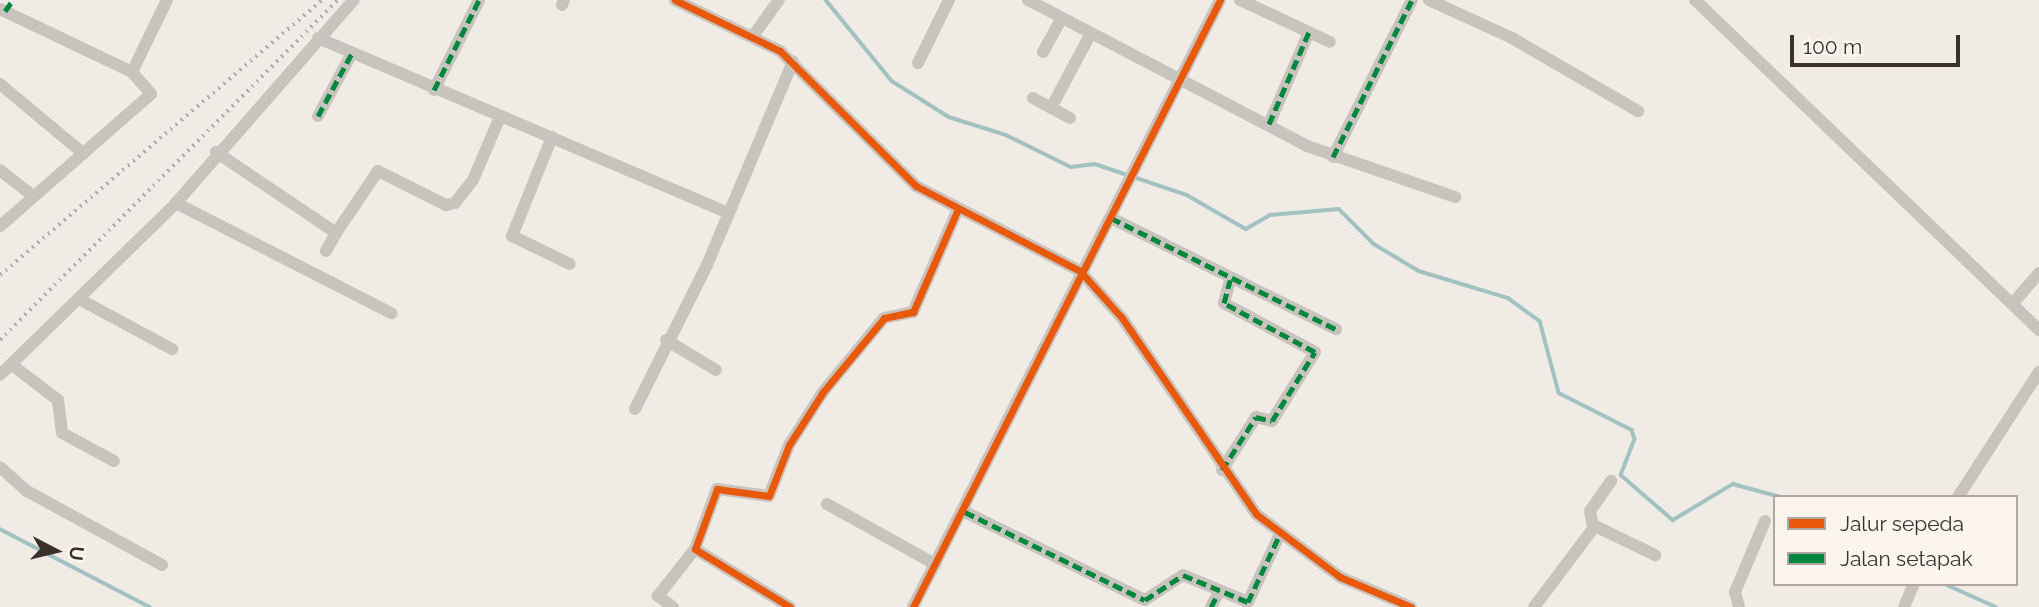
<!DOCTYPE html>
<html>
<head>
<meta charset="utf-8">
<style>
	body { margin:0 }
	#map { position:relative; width:2039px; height:607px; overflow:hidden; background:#f0ebe5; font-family:Raleway,sans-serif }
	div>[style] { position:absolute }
	.stream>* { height:3.5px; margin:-1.75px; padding:0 1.75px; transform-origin:1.75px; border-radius:1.75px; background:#a1c2c1 }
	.minor>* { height:12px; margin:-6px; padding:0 6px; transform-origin:6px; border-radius:6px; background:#c9c3be }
	.rail>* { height:3.5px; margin-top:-1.75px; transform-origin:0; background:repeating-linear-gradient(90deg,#b1aca8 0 2px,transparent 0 7px) }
	.quiet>* { height:5px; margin-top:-2.5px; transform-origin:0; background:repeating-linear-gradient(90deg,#00873e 0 10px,transparent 0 15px) }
	.cycleway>* { height:7px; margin:-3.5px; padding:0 3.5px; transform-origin:3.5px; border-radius:3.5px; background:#e8590c }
	span { translate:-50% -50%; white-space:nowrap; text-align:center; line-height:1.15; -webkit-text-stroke:7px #fbf5ee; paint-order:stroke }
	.legend { position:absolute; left:1773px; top:495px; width:245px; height:91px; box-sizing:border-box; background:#fbf5ee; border:2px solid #aea6a0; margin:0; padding:9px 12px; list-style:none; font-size:21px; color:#3b302b }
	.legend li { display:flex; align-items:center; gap:14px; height:35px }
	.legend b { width:35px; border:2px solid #aea6a0 }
	.north { position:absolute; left:21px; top:516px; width:70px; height:70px; -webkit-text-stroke:5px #fbf5ee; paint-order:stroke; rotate:97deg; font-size:19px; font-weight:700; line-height:28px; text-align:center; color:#3b302b }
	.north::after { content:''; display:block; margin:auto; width:24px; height:32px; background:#3b302b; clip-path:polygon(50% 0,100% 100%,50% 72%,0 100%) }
	.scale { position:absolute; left:1790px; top:35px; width:170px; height:32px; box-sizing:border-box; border:4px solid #3b302b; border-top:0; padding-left:9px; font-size:21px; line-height:24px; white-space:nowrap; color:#3b302b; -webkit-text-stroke:5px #fbf5ee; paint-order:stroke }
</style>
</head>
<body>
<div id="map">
	<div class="stream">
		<i style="left:826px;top:0;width:104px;rotate:50.8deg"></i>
		<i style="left:892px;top:81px;width:67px;rotate:32.3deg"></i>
		<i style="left:949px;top:117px;width:60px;rotate:17.5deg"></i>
		<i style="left:1006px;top:135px;width:72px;rotate:26.2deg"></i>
		<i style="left:1071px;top:167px;width:24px;rotate:-7deg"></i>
		<i style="left:1095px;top:164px;width:97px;rotate:18.6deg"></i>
		<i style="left:1187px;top:195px;width:68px;rotate:30deg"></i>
		<i style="left:1246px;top:229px;width:28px;rotate:-30deg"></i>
		<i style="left:1270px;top:215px;width:69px;rotate:-5deg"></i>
		<i style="left:1339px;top:209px;width:49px;rotate:45deg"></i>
		<i style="left:1374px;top:244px;width:52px;rotate:31deg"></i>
		<i style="left:1419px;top:271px;width:93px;rotate:16.9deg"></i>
		<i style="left:1508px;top:298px;width:39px;rotate:36deg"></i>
		<i style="left:1540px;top:321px;width:74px;rotate:75.2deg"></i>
		<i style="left:1559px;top:393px;width:82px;rotate:26.9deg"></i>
		<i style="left:1632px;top:430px;width:9px;rotate:72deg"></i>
		<i style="left:1635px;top:439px;width:39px;rotate:111deg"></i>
		<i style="left:1621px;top:475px;width:69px;rotate:40.9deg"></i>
		<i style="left:1673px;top:520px;width:70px;rotate:-31deg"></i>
		<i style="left:1733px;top:484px;width:50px;rotate:15.2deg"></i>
		<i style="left:0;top:529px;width:169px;rotate:27.5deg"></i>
		<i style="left:1945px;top:584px;width:56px;rotate:24.3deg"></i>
	</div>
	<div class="minor">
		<i style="left:675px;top:0;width:117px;rotate:25.9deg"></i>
		<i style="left:780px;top:51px;width:192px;rotate:44.8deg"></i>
		<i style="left:916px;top:186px;width:185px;rotate:27.4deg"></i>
		<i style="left:1080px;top:271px;width:63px;rotate:48.2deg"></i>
		<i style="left:1122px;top:318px;width:237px;rotate:55.6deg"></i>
		<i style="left:1256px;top:514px;width:105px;rotate:36.9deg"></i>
		<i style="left:1340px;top:577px;width:77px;rotate:22.9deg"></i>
		<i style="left:1028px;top:0;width:315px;rotate:27.6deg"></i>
		<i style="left:1307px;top:146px;width:157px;rotate:19deg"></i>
		<i style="left:1240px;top:0;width:99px;rotate:25deg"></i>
		<i style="left:1429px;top:0;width:91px;rotate:24.6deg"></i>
		<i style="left:1512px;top:38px;width:146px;rotate:30.1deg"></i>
		<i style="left:1695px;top:0;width:477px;rotate:43.8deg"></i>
		<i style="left:562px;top:5px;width:5px;rotate:-68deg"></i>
		<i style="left:0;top:9px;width:146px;rotate:25.5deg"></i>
		<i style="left:132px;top:72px;width:29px;rotate:49deg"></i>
		<i style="left:151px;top:94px;width:201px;rotate:138.8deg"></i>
		<i style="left:753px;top:36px;width:44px;rotate:-54.2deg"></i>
		<i style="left:318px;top:38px;width:446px;rotate:23.1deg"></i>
		<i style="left:1043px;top:52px;width:38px;rotate:-61deg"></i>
		<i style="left:918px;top:63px;width:70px;rotate:-63.8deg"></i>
		<i style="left:132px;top:72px;width:80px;rotate:-64.1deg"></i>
		<i style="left:0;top:84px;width:109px;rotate:39.8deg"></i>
		<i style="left:434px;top:90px;width:101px;rotate:-63.4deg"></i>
		<i style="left:1033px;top:98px;width:42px;rotate:28.4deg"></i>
		<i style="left:1051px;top:108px;width:83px;rotate:-61.9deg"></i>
		<i style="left:318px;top:116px;width:72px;rotate:-61.6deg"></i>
		<i style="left:1269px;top:124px;width:100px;rotate:-66.5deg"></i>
		<i style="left:552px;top:137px;width:107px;rotate:112deg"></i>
		<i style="left:512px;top:236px;width:64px;rotate:25.8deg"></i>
		<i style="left:216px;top:152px;width:145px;rotate:34deg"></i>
		<i style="left:336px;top:233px;width:75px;rotate:-55.9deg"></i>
		<i style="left:378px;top:171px;width:76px;rotate:26.6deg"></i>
		<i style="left:446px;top:205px;width:9px;rotate:-13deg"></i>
		<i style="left:455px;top:203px;width:29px;rotate:-52deg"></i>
		<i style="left:473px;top:180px;width:69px;rotate:-66.8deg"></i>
		<i style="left:1333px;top:157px;width:176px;rotate:-63.3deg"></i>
		<i style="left:0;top:170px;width:42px;rotate:38.2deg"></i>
		<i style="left:176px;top:203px;width:242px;rotate:27.1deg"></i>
		<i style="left:1111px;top:218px;width:251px;rotate:26.3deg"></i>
		<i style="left:326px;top:251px;width:21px;rotate:-61deg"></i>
		<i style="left:79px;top:299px;width:106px;rotate:28.3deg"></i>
		<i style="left:2013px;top:303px;width:40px;rotate:-49deg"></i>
		<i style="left:666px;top:340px;width:58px;rotate:31deg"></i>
		<i style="left:12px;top:365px;width:58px;rotate:37.3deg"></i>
		<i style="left:58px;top:400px;width:33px;rotate:83deg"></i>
		<i style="left:62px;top:433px;width:59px;rotate:28.3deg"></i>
		<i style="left:0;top:375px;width:246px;rotate:-44.3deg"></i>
		<i style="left:176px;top:203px;width:270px;rotate:-48.8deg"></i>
		<i style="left:635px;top:409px;width:161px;rotate:-63.4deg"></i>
		<i style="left:707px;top:265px;width:221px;rotate:-67.1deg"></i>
		<i style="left:0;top:467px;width:36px;rotate:42deg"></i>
		<i style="left:27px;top:491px;width:154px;rotate:28.7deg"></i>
		<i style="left:1222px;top:470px;width:63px;rotate:-57.3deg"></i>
		<i style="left:1256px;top:417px;width:16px;rotate:14deg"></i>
		<i style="left:1272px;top:421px;width:81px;rotate:-58.1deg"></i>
		<i style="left:1315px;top:352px;width:103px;rotate:-151.7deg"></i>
		<i style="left:1224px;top:303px;width:24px;rotate:-75deg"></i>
		<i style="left:1958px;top:497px;width:149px;rotate:-57.1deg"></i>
		<i style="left:827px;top:504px;width:124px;rotate:29.1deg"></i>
		<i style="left:965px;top:512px;width:200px;rotate:26.1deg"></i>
		<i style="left:1145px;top:600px;width:45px;rotate:-33.3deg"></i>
		<i style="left:1183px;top:575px;width:70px;rotate:22.6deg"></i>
		<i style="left:1248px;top:602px;width:75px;rotate:-64.8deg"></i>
		<i style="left:1593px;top:527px;width:16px;rotate:-101deg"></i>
		<i style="left:1590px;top:511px;width:37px;rotate:-55deg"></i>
		<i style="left:673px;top:607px;width:19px;rotate:-144deg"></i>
		<i style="left:658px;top:596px;width:60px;rotate:-51.8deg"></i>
		<i style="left:790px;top:607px;width:111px;rotate:-148.6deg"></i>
		<i style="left:695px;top:549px;width:64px;rotate:-69.9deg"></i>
		<i style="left:717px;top:489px;width:52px;rotate:7.7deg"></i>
		<i style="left:769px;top:496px;width:55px;rotate:-68.6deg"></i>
		<i style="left:789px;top:445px;width:63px;rotate:-57.3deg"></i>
		<i style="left:823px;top:392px;width:96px;rotate:-50.5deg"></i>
		<i style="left:884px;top:318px;width:30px;rotate:-12deg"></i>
		<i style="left:913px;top:312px;width:112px;rotate:-66.4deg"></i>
		<i style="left:913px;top:607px;width:680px;rotate:-63.17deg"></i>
		<i style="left:1211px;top:607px;width:15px;rotate:-62deg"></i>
		<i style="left:1534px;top:607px;width:101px;rotate:-53deg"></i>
		<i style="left:1595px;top:526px;width:67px;rotate:25.8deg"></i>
		<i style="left:1739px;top:607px;width:16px;rotate:-105deg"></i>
		<i style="left:1735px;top:592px;width:77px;rotate:-67.1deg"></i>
		<i style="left:1904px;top:607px;width:25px;rotate:-67deg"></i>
	</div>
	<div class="rail">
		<i style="left:0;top:275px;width:423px;rotate:-40.5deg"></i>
		<i style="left:0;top:340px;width:479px;rotate:-45.2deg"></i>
	</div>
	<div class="quiet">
		<i style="left:5px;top:11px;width:14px;rotate:-54deg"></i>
		<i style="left:434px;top:90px;width:101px;rotate:-63.4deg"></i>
		<i style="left:318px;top:116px;width:72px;rotate:-61.6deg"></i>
		<i style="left:1269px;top:124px;width:100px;rotate:-66.5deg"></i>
		<i style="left:1333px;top:157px;width:176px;rotate:-63.3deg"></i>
		<i style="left:1111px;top:218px;width:251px;rotate:26.3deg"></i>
		<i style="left:1222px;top:470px;width:63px;rotate:-57.3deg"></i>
		<i style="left:1256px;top:417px;width:16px;rotate:14deg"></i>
		<i style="left:1272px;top:421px;width:81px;rotate:-58.1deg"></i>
		<i style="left:1315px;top:352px;width:103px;rotate:-151.7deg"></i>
		<i style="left:1224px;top:303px;width:24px;rotate:-75deg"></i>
		<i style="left:965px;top:512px;width:200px;rotate:26.1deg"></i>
		<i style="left:1145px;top:600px;width:45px;rotate:-33.3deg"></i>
		<i style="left:1183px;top:575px;width:70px;rotate:22.6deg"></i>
		<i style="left:1248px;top:602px;width:75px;rotate:-64.8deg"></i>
		<i style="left:1211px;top:607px;width:15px;rotate:-62deg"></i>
	</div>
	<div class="cycleway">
		<i style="left:675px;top:0;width:117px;rotate:25.9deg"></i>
		<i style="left:780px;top:51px;width:192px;rotate:44.8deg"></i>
		<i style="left:916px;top:186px;width:185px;rotate:27.4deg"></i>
		<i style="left:1080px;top:271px;width:63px;rotate:48.2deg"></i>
		<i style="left:1122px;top:318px;width:237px;rotate:55.6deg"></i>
		<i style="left:1256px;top:514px;width:105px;rotate:36.9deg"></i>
		<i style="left:1340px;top:577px;width:77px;rotate:22.9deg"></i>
		<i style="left:790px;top:607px;width:111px;rotate:-148.6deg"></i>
		<i style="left:695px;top:549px;width:64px;rotate:-69.9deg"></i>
		<i style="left:717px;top:489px;width:52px;rotate:7.7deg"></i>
		<i style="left:769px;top:496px;width:55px;rotate:-68.6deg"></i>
		<i style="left:789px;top:445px;width:63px;rotate:-57.3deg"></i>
		<i style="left:823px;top:392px;width:96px;rotate:-50.5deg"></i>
		<i style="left:884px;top:318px;width:30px;rotate:-12deg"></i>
		<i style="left:913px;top:312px;width:112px;rotate:-66.4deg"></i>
		<i style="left:913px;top:607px;width:680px;rotate:-63.17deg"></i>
	</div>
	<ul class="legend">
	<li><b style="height:9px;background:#e8590c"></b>Jalur sepeda</li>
	<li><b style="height:9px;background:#00873e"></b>Jalan setapak</li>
	</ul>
	<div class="north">U</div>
	<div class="scale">100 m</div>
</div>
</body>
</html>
